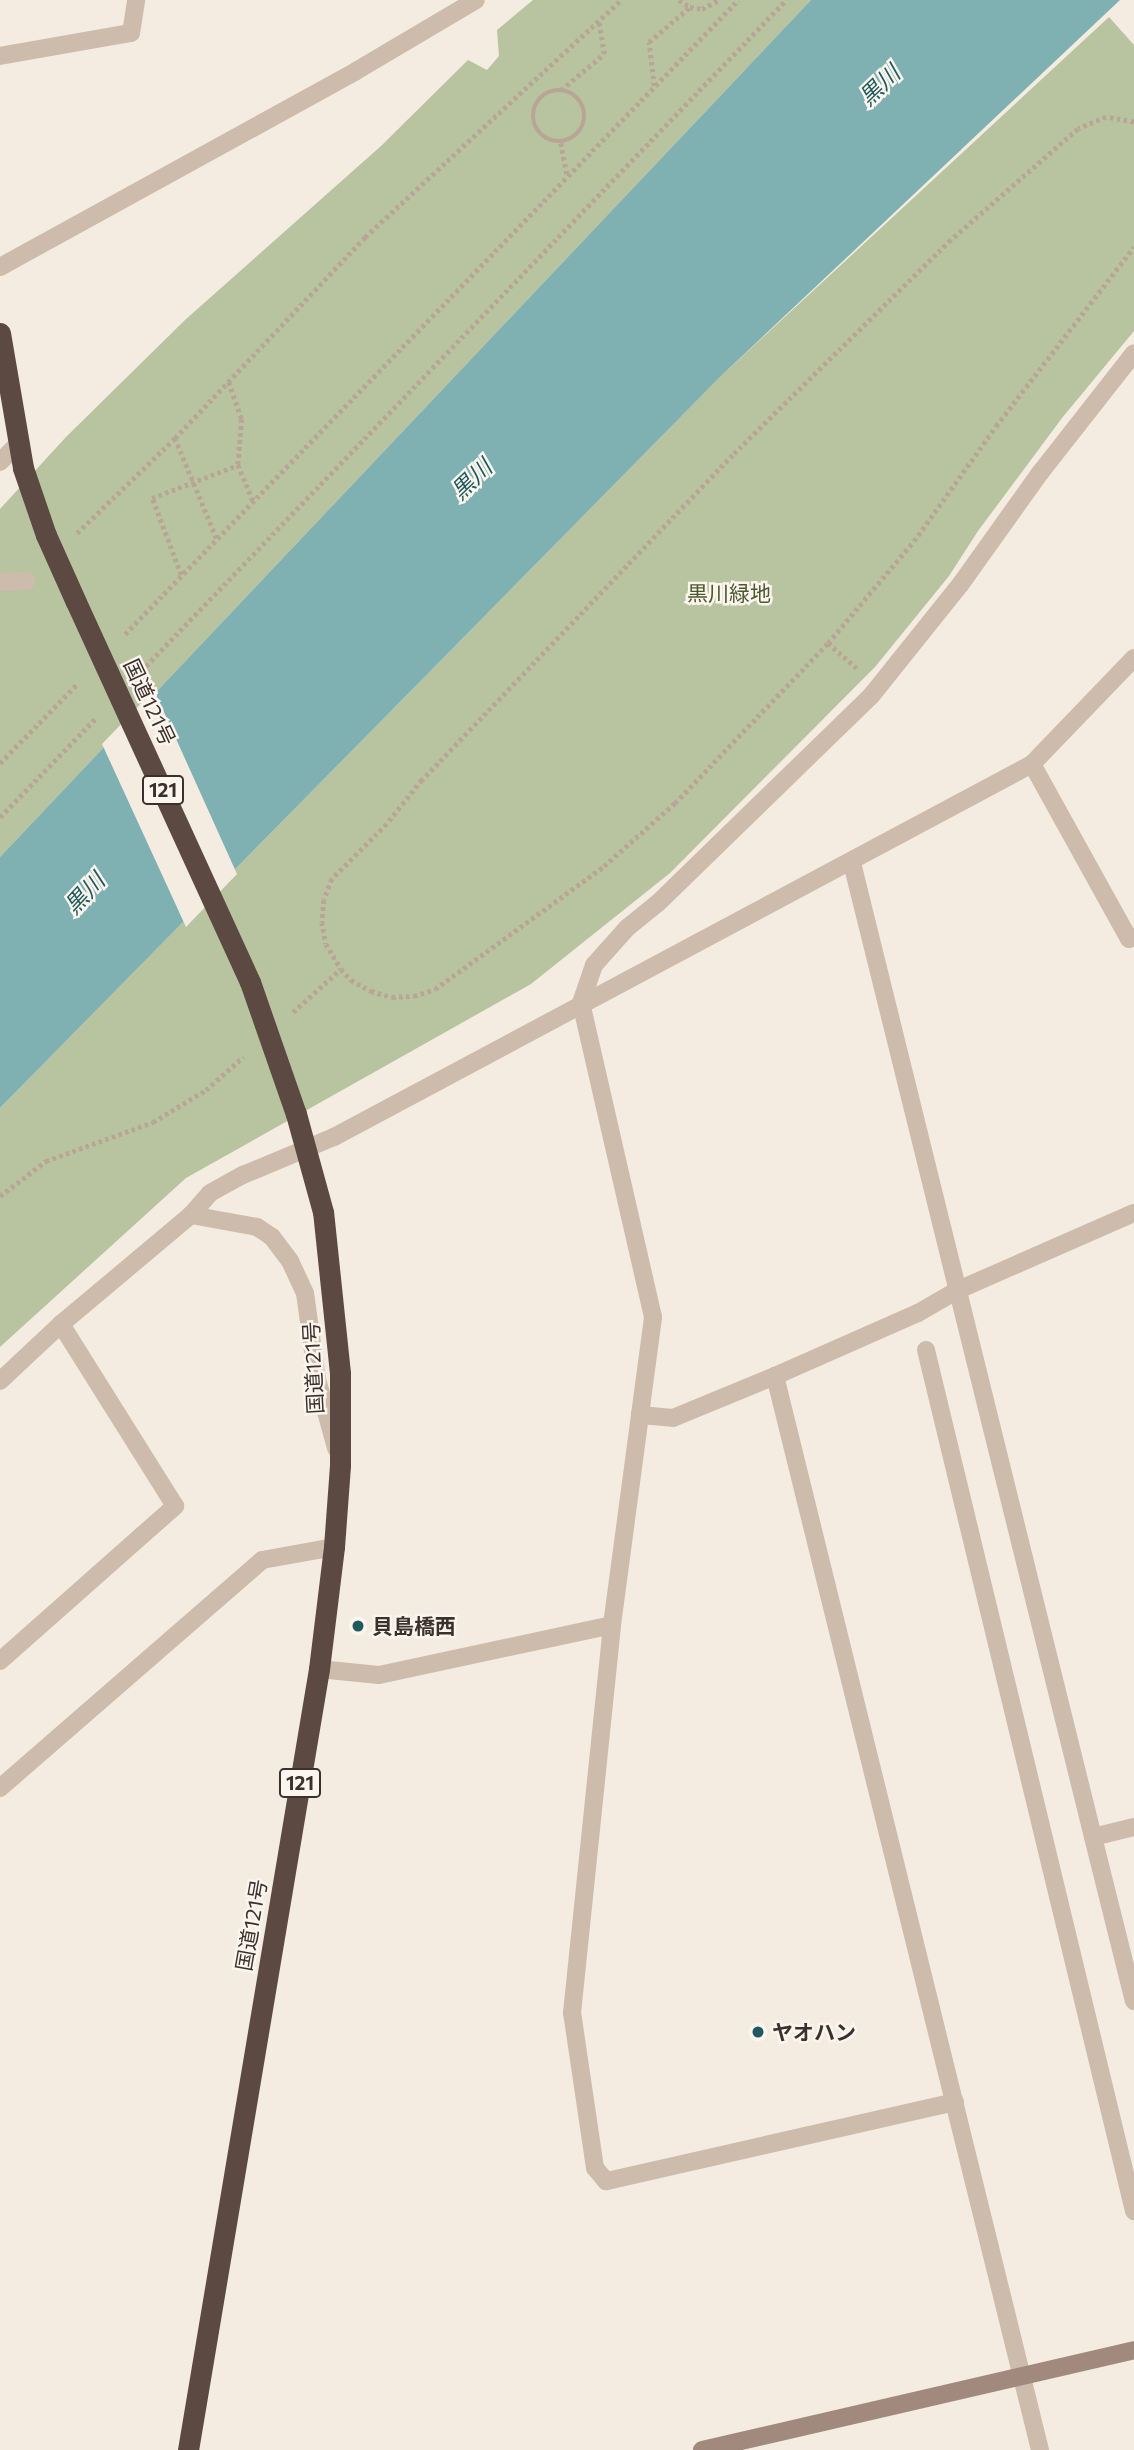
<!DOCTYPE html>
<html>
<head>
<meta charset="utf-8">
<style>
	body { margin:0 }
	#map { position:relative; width:1134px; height:2450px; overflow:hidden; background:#f4ebe1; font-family:Commissioner,"Noto Sans JP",sans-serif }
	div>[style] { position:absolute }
	.green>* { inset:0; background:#b8c4a0 }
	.water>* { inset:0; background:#7fb0b2 }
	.pier>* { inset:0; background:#f4ebe1 }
	.path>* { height:4.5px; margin-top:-2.25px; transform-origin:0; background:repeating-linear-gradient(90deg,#b9a596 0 3.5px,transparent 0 7px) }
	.path>.ring { margin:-2.25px; padding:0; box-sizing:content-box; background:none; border:4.5px solid #b9a596; border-radius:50% }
	.street>* { height:18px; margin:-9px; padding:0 9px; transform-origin:9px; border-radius:9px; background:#cdbbac }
	.secondary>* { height:18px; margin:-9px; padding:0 9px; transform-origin:9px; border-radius:9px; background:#a18a7d }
	.highway>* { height:21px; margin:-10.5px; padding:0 10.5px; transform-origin:10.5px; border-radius:10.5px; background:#5c4a42 }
	.highway-bridge>* { height:21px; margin:-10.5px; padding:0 10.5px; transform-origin:10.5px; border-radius:10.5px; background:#5c4a42 }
	.dots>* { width:19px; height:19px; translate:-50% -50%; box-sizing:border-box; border:4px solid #fbf5ee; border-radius:50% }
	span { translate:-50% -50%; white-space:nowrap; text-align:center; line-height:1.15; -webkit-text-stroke:5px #fbf5ee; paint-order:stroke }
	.shield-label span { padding:2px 5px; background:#fbf5ee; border:2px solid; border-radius:5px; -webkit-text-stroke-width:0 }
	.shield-label { font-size:19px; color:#3b302b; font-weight:700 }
	.park-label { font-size:21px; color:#4a5a2e }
	.street-label { font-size:21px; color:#3b302b }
	.poi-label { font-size:21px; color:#3b302b; font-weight:700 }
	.left { translate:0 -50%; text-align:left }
	.water-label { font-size:23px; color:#1f5a5e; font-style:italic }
</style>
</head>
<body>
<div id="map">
	<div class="green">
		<i style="clip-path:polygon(533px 0,811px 0,0 857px,0 509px,66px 437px,185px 320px,381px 146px,468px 60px,487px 70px,499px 56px,497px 30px)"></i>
		<i style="clip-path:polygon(1109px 17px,1134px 45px,1134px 331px,1062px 418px,978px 531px,949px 576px,875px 667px,670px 873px,531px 984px,186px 1178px,0 1347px,0 1108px,721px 376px)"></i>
	</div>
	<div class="water">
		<i style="clip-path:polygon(811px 0,1120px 0,721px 376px,0 1108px,0 857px)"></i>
	</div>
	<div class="pier">
		<i style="clip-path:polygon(154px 690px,237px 874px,186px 927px,102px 744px)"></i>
	</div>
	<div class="path">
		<i style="left:679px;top:0;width:13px;rotate:32deg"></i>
		<i style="left:690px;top:7px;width:12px;rotate:9deg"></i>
		<i style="left:702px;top:9px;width:18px;rotate:-29deg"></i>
		<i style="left:654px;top:86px;width:44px;rotate:-96.5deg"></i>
		<i style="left:649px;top:42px;width:54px;rotate:-40.5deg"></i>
		<i style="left:561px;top:90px;width:56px;rotate:-39.9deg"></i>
		<i style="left:604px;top:54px;width:33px;rotate:-99deg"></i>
		<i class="ring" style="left:533px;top:90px;width:47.5px;height:47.5px"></i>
		<i style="left:1134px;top:122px;width:28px;rotate:-170deg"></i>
		<i style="left:1106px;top:117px;width:30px;rotate:157deg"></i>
		<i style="left:1078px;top:129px;width:169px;rotate:138.8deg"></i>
		<i style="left:951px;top:240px;width:306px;rotate:135.4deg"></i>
		<i style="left:733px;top:455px;width:450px;rotate:133.7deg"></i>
		<i style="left:422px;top:780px;width:56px;rotate:128.5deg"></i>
		<i style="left:387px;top:824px;width:78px;rotate:135deg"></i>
		<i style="left:332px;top:879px;width:22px;rotate:111deg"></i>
		<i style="left:324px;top:900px;width:22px;rotate:95deg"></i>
		<i style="left:322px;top:922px;width:22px;rotate:80deg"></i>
		<i style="left:326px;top:944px;width:29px;rotate:59deg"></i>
		<i style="left:341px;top:969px;width:15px;rotate:48deg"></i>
		<i style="left:351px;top:980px;width:23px;rotate:29deg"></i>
		<i style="left:371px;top:991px;width:22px;rotate:16deg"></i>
		<i style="left:392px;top:997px;width:22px;rotate:-3deg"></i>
		<i style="left:414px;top:996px;width:22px;rotate:-18deg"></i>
		<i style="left:435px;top:989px;width:209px;rotate:-36deg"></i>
		<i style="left:604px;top:866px;width:95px;rotate:-41.6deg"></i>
		<i style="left:675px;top:803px;width:221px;rotate:-46.3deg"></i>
		<i style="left:828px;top:643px;width:133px;rotate:-49.9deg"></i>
		<i style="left:914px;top:541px;width:141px;rotate:-54.5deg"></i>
		<i style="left:996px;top:426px;width:226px;rotate:-52.4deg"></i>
		<i style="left:561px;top:143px;width:33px;rotate:79deg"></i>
		<i style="left:229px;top:382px;width:39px;rotate:71deg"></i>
		<i style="left:242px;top:419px;width:46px;rotate:95deg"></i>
		<i style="left:238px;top:465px;width:39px;rotate:67deg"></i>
		<i style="left:175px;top:438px;width:109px;rotate:67.4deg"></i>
		<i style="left:77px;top:533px;width:136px;rotate:-44.1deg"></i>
		<i style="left:175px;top:438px;width:277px;rotate:-46.6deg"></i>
		<i style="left:365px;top:237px;width:349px;rotate:-42.8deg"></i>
		<i style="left:181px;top:575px;width:82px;rotate:-110.6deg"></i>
		<i style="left:152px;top:498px;width:92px;rotate:-21deg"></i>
		<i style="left:125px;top:634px;width:882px;rotate:-45.96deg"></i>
		<i style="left:828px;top:643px;width:38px;rotate:41deg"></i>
		<i style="left:141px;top:671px;width:931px;rotate:-46.13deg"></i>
		<i style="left:0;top:763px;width:112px;rotate:-45.7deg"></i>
		<i style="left:0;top:817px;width:139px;rotate:-45.9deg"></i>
		<i style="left:293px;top:1012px;width:64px;rotate:-41.9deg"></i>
		<i style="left:0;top:1196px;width:58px;rotate:-37.3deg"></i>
		<i style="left:46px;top:1161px;width:114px;rotate:-20deg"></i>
		<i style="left:153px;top:1122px;width:62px;rotate:-31.1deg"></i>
		<i style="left:206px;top:1090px;width:50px;rotate:-41.7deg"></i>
	</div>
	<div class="street">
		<i style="left:0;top:56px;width:133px;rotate:-10deg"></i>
		<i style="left:131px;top:33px;width:33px;rotate:-81deg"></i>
		<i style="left:0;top:267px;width:406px;rotate:-28.8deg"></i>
		<i style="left:356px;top:71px;width:139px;rotate:-30.6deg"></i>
		<i style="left:0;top:462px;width:25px;rotate:-45deg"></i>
		<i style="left:0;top:582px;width:26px;rotate:-2deg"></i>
		<i style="left:1032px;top:764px;width:200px;rotate:61deg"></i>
		<i style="left:1129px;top:939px;width:5px;rotate:-22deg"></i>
		<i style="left:852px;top:863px;width:1003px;rotate:76.1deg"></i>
		<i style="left:1093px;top:1837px;width:42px;rotate:-13.7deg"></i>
		<i style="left:191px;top:1215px;width:67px;rotate:10.3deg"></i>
		<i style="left:257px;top:1227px;width:18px;rotate:34deg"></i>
		<i style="left:272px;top:1237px;width:30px;rotate:53deg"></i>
		<i style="left:290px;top:1261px;width:35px;rotate:65deg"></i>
		<i style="left:305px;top:1293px;width:87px;rotate:82.1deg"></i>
		<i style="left:317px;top:1379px;width:72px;rotate:74.6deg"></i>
		<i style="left:926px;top:1350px;width:886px;rotate:76.42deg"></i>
		<i style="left:775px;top:1376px;width:1106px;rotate:76.14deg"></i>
		<i style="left:0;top:1381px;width:83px;rotate:-43.1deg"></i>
		<i style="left:61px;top:1324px;width:170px;rotate:-40deg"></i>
		<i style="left:191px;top:1215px;width:29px;rotate:-49deg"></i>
		<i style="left:210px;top:1193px;width:38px;rotate:-29deg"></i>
		<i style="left:243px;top:1175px;width:99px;rotate:-22.7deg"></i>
		<i style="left:334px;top:1137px;width:791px;rotate:-28.12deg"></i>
		<i style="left:1032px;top:764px;width:147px;rotate:-46.1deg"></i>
		<i style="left:640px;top:1415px;width:99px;rotate:-82.4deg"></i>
		<i style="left:653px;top:1317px;width:322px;rotate:-102.9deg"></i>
		<i style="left:581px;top:1003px;width:40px;rotate:-71.1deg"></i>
		<i style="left:594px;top:965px;width:50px;rotate:-48.3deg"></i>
		<i style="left:627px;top:928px;width:40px;rotate:-39deg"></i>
		<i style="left:658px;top:903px;width:297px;rotate:-44.2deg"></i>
		<i style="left:871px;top:696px;width:142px;rotate:-51.3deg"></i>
		<i style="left:960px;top:585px;width:138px;rotate:-54.5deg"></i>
		<i style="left:1040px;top:473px;width:152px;rotate:-51.9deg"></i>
		<i style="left:0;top:1661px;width:234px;rotate:-41.5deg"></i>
		<i style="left:175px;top:1506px;width:215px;rotate:-122.1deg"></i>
		<i style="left:319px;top:1669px;width:60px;rotate:5.7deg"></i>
		<i style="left:379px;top:1675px;width:238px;rotate:-12.1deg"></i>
		<i style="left:0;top:1788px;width:347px;rotate:-41deg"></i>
		<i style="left:262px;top:1560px;width:73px;rotate:-10.2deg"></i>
		<i style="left:1093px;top:1837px;width:169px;rotate:76deg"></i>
		<i style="left:955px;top:2102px;width:358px;rotate:167.2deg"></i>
		<i style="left:606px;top:2181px;width:17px;rotate:-130deg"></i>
		<i style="left:595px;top:2168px;width:157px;rotate:-98.4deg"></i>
		<i style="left:572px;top:2013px;width:390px;rotate:-84.1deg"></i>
		<i style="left:612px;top:1625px;width:212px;rotate:-82.4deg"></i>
		<i style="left:640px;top:1415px;width:33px;rotate:5deg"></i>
		<i style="left:673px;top:1418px;width:110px;rotate:-22.4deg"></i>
		<i style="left:775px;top:1376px;width:156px;rotate:-23.8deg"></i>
		<i style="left:918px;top:1313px;width:44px;rotate:-30.1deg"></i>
		<i style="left:956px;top:1291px;width:194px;rotate:-23.7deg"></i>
	</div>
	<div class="secondary">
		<i style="left:702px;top:2450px;width:443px;rotate:-13deg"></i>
	</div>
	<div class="highway">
		<i style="left:0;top:333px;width:137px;rotate:80.3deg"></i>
		<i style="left:188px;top:2450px;width:792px;rotate:-80.48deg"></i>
		<i style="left:319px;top:1669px;width:123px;rotate:-83deg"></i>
		<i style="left:334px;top:1547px;width:82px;rotate:-85.8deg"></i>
		<i style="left:340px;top:1465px;width:92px;rotate:-90deg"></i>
		<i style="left:340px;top:1373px;width:162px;rotate:-96deg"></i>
		<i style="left:323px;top:1212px;width:102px;rotate:-105.4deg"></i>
	</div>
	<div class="highway-bridge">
		<i style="left:23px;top:468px;width:71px;rotate:71.1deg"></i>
		<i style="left:46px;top:535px;width:73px;rotate:65.9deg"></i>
		<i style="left:76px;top:602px;width:418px;rotate:65.4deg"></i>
		<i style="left:250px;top:982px;width:140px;rotate:70.8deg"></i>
	</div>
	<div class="dots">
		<i style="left:358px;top:1626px;background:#1f5a5e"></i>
		<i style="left:758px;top:2032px;background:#1f5a5e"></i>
	</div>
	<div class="shield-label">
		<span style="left:163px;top:790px">121</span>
		<span style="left:300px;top:1783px">121</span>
	</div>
	<div class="park-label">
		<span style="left:729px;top:593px">黒川緑地</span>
	</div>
	<div class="street-label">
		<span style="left:150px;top:702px;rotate:65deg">国道121号</span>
		<span style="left:313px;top:1368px;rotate:-93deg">国道121号</span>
		<span style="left:251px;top:1925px;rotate:-80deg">国道121号</span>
	</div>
	<div class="poi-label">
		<span class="left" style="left:372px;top:1626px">貝島橋西</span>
		<span class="left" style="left:772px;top:2032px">ヤオハン</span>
	</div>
	<div class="water-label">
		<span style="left:879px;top:85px;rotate:-44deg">黒川</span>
		<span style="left:471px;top:479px;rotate:-44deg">黒川</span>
		<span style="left:84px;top:893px;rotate:-47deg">黒川</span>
	</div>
</div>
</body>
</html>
